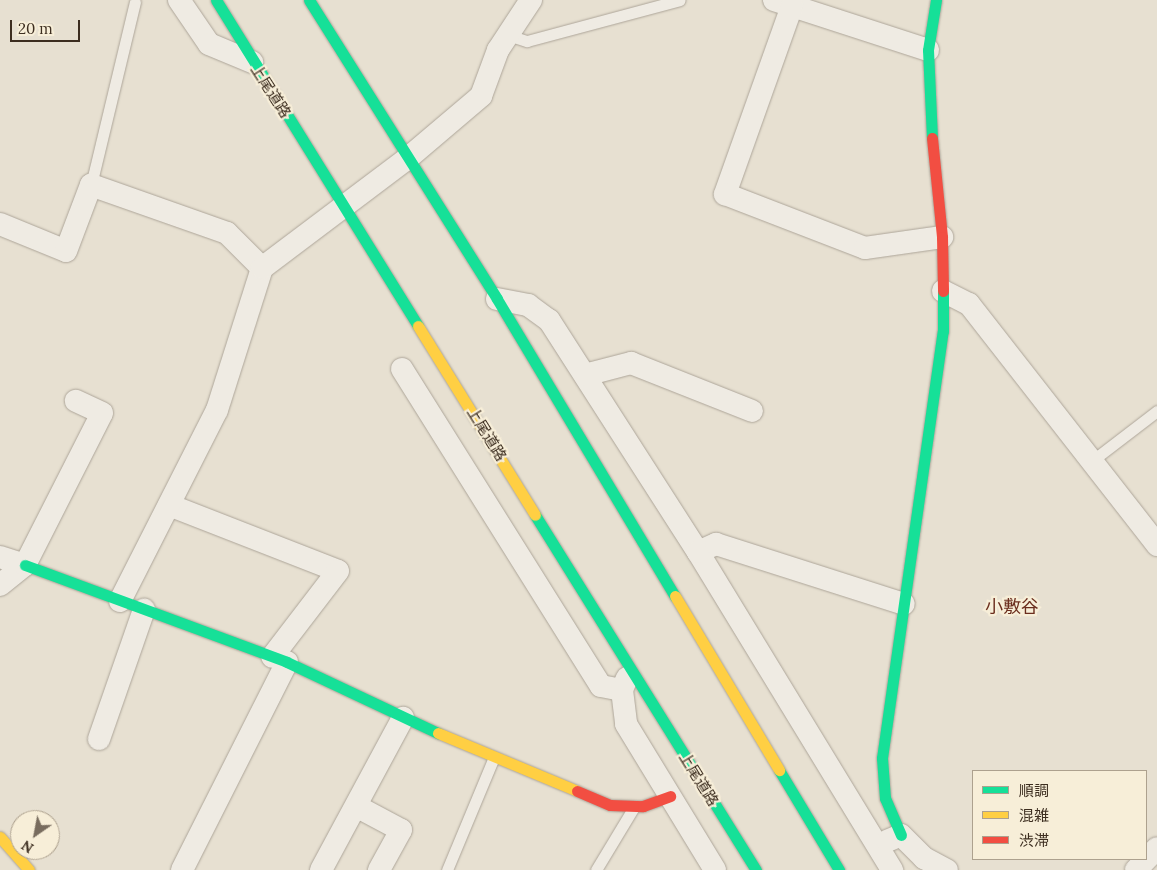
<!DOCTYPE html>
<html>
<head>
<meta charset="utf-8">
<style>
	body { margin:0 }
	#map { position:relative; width:1157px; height:870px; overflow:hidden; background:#e7e0d1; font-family:Lora,"Noto Sans JP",serif }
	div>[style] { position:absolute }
	.roads { filter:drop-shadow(0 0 1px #ada599) drop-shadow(0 0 1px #ada599) }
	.lane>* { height:11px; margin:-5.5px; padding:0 5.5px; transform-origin:5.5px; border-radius:5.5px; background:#efebe3 }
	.street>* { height:22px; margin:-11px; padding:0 11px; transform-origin:11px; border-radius:11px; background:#efebe3 }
	.fast>* { height:11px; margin:-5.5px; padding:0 5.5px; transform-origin:5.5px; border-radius:5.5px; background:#16e098 }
	.slow>* { height:11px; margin:-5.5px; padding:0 5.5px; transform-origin:5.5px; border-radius:5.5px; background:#ffcf43 }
	.jam>* { height:11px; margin:-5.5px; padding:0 5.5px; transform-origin:5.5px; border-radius:5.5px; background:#f24e42 }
	span { translate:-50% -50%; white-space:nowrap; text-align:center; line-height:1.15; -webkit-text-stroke:4.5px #f7eed8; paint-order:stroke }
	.street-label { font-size:15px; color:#3d2e20 }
	.quarter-label { font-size:18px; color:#6b2e1e }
	.legend { position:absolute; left:972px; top:770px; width:175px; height:90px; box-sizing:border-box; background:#f7eed8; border:1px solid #ada18e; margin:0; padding:6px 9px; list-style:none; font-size:15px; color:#3d2e20 }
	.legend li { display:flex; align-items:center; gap:10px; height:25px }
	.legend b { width:25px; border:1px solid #ada18e }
	.north { position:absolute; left:10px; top:810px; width:50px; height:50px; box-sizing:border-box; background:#f7eed8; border:1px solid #ada18e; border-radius:50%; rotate:213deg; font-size:14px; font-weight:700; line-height:20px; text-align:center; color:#3d2e20 }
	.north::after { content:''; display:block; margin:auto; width:18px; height:22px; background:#786c5e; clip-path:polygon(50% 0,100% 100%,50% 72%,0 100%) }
	.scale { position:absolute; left:10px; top:20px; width:70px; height:22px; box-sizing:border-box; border:2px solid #3d2e20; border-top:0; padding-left:6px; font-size:15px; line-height:18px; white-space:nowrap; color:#3d2e20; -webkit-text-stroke:4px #f7eed8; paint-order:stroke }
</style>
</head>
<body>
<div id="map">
	<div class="roads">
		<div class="lane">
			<i style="left:508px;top:35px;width:20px;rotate:18deg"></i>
			<i style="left:527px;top:41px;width:158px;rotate:-15deg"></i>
			<i style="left:91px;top:185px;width:188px;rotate:-76.5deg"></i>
			<i style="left:1093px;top:460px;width:81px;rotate:-37.4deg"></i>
			<i style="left:447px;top:870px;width:122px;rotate:-67.4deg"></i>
			<i style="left:596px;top:870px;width:74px;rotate:-58.9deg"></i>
		</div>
		<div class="street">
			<i style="left:179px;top:0;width:53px;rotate:55.7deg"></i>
			<i style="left:209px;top:44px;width:47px;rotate:22.7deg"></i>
			<i style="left:774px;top:0;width:162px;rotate:18deg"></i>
			<i style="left:792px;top:6px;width:200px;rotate:109.6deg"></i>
			<i style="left:725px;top:194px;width:150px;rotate:21.1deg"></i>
			<i style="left:865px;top:248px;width:78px;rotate:-8.1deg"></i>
			<i style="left:0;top:224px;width:71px;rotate:22.2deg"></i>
			<i style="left:66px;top:251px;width:71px;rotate:-69.3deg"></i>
			<i style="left:91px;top:185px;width:144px;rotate:19.4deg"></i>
			<i style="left:227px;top:233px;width:49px;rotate:45deg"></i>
			<i style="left:943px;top:291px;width:29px;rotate:27deg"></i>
			<i style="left:969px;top:304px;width:306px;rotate:52deg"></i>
			<i style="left:497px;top:299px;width:32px;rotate:11deg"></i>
			<i style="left:528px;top:305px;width:26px;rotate:36deg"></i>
			<i style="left:549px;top:320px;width:276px;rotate:57.3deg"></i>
			<i style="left:698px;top:552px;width:373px;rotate:58.6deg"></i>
			<i style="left:402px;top:369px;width:374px;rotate:57.9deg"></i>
			<i style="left:601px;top:686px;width:21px;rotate:11deg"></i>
			<i style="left:585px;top:375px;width:48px;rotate:-14.6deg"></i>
			<i style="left:631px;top:363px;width:130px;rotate:21.6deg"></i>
			<i style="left:169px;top:505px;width:181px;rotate:21.3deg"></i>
			<i style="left:338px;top:571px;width:108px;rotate:127.5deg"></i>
			<i style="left:698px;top:552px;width:20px;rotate:-24deg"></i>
			<i style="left:716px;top:544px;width:197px;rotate:17.7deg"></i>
			<i style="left:0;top:557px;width:26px;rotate:18deg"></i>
			<i style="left:0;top:585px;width:32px;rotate:-39deg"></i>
			<i style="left:25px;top:565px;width:170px;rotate:-63.1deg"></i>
			<i style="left:102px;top:413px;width:29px;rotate:-155deg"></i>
			<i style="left:120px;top:601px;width:214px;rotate:-63.1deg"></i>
			<i style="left:217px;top:410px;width:149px;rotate:-72.4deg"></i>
			<i style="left:262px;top:268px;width:183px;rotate:-37deg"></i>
			<i style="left:408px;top:158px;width:96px;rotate:-40.3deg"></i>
			<i style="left:481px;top:96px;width:49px;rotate:-69.7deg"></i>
			<i style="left:498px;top:50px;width:60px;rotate:-56.6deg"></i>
			<i style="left:627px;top:678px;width:13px;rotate:113deg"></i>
			<i style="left:622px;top:690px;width:34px;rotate:83deg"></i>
			<i style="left:626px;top:724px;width:171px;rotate:58.6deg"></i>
			<i style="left:99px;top:739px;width:137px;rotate:-70.8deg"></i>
			<i style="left:356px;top:806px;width:51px;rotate:28.1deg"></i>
			<i style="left:401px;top:830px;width:46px;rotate:118.8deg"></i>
			<i style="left:887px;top:841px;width:15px;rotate:-23deg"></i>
			<i style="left:901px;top:835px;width:33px;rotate:45deg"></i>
			<i style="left:924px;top:858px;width:26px;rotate:28deg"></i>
			<i style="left:182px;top:870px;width:233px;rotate:-63.2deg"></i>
			<i style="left:321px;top:870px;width:173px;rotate:-61.7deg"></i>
			<i style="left:1136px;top:870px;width:30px;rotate:-46deg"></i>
		</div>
		<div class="fast">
			<i style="left:216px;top:0;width:384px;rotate:58.2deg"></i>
			<i style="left:309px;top:0;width:353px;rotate:57.8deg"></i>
			<i style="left:497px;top:299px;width:346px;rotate:59.1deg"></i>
			<i style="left:932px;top:138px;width:88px;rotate:-92.6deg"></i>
			<i style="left:928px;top:50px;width:51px;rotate:-80.9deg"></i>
			<i style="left:535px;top:515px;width:418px;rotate:58.1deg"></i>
			<i style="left:25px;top:565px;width:279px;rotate:20.3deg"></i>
			<i style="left:287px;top:662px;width:167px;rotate:25.2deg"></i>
			<i style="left:779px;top:770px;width:117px;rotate:59deg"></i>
			<i style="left:901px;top:835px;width:40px;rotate:-113.4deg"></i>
			<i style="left:885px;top:798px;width:40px;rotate:-94.3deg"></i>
			<i style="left:882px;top:758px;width:431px;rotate:-81.9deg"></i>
			<i style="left:943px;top:331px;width:40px;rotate:-90deg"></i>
		</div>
		<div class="slow">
			<i style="left:418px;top:326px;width:222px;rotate:58.2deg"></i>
			<i style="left:675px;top:596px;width:203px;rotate:59.1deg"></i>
			<i style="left:438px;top:733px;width:151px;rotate:22.6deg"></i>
			<i style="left:0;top:837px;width:44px;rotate:48.7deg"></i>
		</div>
		<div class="jam">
			<i style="left:932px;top:138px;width:100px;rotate:84.2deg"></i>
			<i style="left:942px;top:237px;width:54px;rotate:88.9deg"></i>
			<i style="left:577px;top:791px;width:36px;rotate:23deg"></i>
			<i style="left:610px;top:805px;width:33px;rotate:2deg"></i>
			<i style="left:643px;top:806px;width:29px;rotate:-20deg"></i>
		</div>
	</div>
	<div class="street-label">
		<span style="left:271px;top:91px;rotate:57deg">上尾道路</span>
		<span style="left:487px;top:434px;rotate:58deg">上尾道路</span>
		<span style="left:699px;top:779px;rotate:58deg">上尾道路</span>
	</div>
	<div class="quarter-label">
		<span style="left:1012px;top:607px">小敷谷</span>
	</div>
	<ul class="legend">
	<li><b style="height:6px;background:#16e098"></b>順調</li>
	<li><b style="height:6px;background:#ffcf43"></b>混雑</li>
	<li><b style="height:6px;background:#f24e42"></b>渋滞</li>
	</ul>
	<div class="north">N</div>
	<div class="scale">20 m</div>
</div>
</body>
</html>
